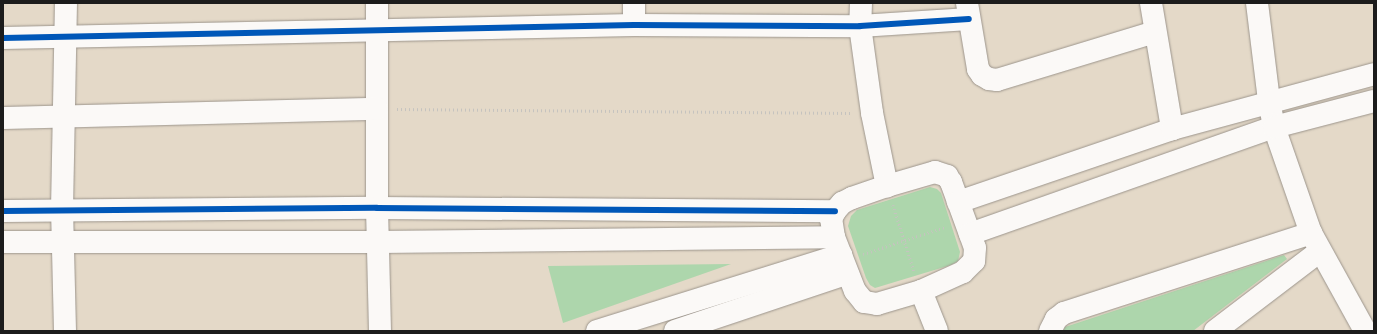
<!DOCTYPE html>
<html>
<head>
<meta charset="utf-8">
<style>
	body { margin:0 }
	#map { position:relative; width:1377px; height:334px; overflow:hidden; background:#e4d9c8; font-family:"Sorts Mill Goudy",serif }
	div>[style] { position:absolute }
	.green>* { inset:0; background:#add6ac }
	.path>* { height:2.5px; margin-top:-1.25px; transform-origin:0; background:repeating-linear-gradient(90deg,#c5c3bf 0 1px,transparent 0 4px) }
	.roads { filter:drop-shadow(0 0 1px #9c958c) drop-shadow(0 0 1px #9c958c) }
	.minor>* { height:22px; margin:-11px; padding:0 11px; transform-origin:11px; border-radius:11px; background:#fbf9f7 }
	.cycleway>* { height:6px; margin:-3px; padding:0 3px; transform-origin:3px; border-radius:3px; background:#0057b8 }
	span { translate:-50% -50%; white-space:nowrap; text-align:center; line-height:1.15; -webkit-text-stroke:4px #fbf7ec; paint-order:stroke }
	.frame { position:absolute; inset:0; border:4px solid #1c1c1c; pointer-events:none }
</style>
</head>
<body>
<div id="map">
	<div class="green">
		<i style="clip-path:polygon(930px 187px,937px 189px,941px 193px,960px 252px,958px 261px,951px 265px,875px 288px,870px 285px,866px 278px,848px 226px,851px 216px,857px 210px)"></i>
		<i style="clip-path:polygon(1284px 255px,1287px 259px,1193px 331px,1063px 331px,1065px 327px)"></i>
		<i style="clip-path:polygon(731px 264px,563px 323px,548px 266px)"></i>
	</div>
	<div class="path">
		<i style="left:397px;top:109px;width:455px;rotate:0.5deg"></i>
		<i style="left:893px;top:205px;width:69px;rotate:72.3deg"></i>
		<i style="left:863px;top:254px;width:86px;rotate:-18.2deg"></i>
	</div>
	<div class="roads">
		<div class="minor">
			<i style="left:377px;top:3px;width:205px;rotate:90deg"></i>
			<i style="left:377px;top:208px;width:123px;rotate:88.6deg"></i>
			<i style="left:861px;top:3px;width:23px;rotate:92deg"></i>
			<i style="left:860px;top:26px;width:88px;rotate:82.1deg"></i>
			<i style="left:872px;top:113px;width:75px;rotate:78.4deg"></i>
			<i style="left:967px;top:3px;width:67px;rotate:80.5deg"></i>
			<i style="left:978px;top:69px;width:7px;rotate:56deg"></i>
			<i style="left:982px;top:75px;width:8px;rotate:30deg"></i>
			<i style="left:989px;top:79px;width:8px;rotate:7deg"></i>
			<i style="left:997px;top:80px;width:165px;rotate:-16.9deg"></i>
			<i style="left:1151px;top:3px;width:128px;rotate:80.5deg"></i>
			<i style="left:1257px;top:3px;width:99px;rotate:83deg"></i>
			<i style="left:1269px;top:101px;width:26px;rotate:79deg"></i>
			<i style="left:1274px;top:127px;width:112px;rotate:70.8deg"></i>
			<i style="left:1311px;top:233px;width:112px;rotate:61.1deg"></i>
			<i style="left:634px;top:25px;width:22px;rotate:-90deg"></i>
			<i style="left:3px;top:38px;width:631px;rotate:-1.18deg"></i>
			<i style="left:634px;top:25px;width:226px;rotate:0.3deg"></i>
			<i style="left:860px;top:26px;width:109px;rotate:-3.7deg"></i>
			<i style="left:3px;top:118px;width:374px;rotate:-1.4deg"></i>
			<i style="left:935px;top:172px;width:13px;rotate:18deg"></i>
			<i style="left:947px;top:176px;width:7px;rotate:56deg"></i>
			<i style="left:951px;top:182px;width:70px;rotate:70deg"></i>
			<i style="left:975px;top:248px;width:13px;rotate:94deg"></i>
			<i style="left:974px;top:261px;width:16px;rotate:135deg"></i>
			<i style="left:963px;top:272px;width:46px;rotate:155.7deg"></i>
			<i style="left:921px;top:291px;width:46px;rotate:163.5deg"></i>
			<i style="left:877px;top:304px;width:13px;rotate:-171deg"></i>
			<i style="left:864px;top:302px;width:14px;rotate:-129deg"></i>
			<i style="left:855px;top:291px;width:58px;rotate:-111.3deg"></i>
			<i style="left:834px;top:237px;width:18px;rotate:-99deg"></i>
			<i style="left:831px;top:219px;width:9px;rotate:-63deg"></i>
			<i style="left:835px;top:211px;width:11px;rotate:-49deg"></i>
			<i style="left:842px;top:203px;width:11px;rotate:-27deg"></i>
			<i style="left:852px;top:198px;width:37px;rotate:-19deg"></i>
			<i style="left:887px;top:186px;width:50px;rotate:-16.3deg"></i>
			<i style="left:958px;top:202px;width:226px;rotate:-18.8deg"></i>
			<i style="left:1172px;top:129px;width:209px;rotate:-15.2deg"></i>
			<i style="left:3px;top:211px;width:374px;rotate:-0.5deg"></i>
			<i style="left:377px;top:208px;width:458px;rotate:0.4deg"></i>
			<i style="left:970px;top:234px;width:322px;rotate:-19.4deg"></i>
			<i style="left:1274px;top:127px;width:103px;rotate:-14.6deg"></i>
			<i style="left:3px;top:242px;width:375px"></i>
			<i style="left:378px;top:242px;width:456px;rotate:-0.6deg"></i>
			<i style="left:921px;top:291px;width:43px;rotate:68.2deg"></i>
			<i style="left:65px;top:331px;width:121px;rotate:-91.4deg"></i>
			<i style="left:62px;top:210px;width:207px;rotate:-88.9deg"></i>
			<i style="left:597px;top:331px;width:256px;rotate:-17.3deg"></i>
			<i style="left:675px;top:331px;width:182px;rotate:-18.5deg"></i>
			<i style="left:1050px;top:331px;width:13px;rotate:-63deg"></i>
			<i style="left:1056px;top:319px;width:10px;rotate:-37deg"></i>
			<i style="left:1064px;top:313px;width:260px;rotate:-17.9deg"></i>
			<i style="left:1215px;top:331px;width:132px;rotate:-37.3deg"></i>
		</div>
	</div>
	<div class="cycleway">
		<i style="left:3px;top:38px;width:631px;rotate:-1.18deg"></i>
		<i style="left:634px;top:25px;width:226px;rotate:0.3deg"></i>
		<i style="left:860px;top:26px;width:109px;rotate:-3.7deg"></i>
		<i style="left:3px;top:211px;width:374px;rotate:-0.5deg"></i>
		<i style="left:377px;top:208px;width:458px;rotate:0.4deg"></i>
	</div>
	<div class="frame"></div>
</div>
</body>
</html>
